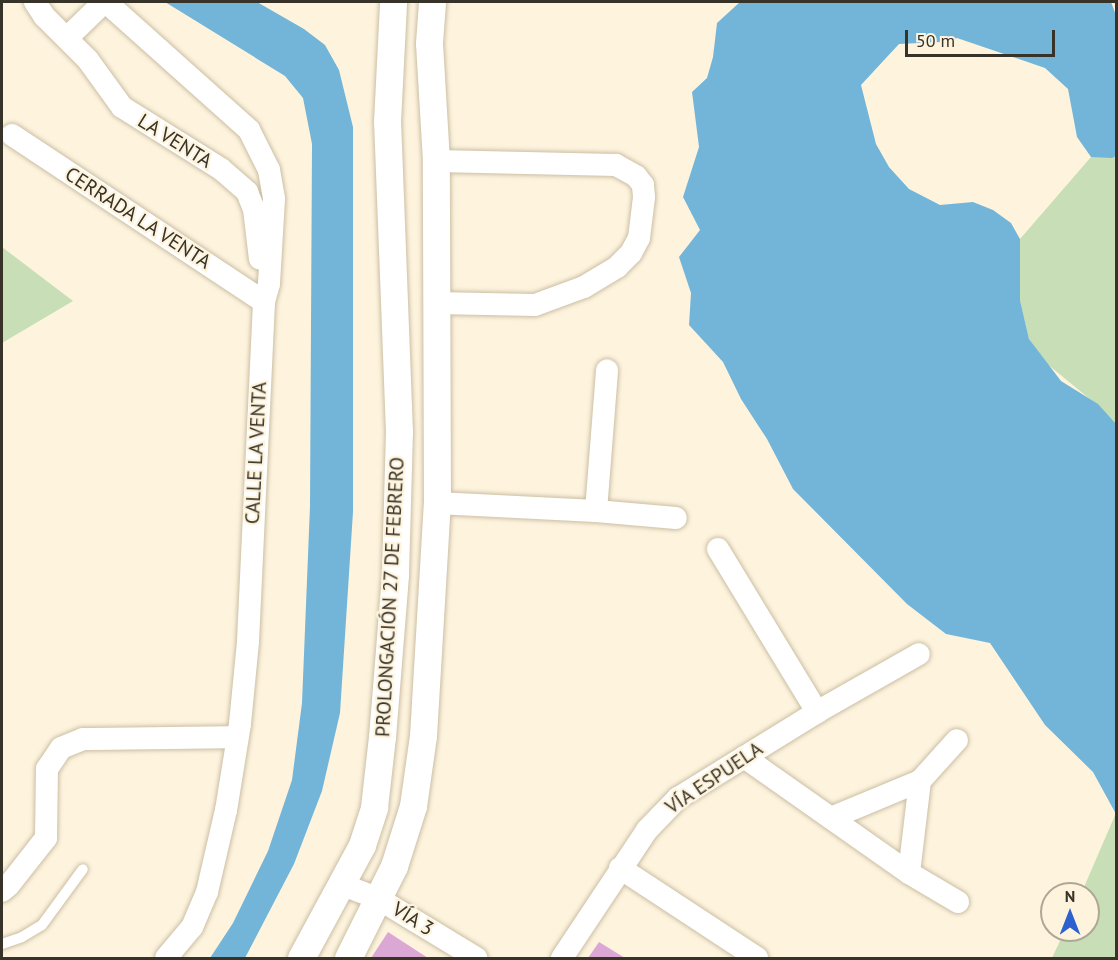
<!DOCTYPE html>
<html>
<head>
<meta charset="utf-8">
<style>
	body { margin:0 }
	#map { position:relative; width:1118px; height:960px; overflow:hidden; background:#fef4de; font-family:"PT Sans",sans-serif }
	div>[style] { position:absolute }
	.green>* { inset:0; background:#c7deb6 }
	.water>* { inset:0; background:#73b5d9 }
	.building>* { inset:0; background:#dba7d4 }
	.roads { filter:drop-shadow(0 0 2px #cbbea4) drop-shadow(0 0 2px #cbbea4) }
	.service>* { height:10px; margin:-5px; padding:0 5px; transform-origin:5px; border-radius:5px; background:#fff }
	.minor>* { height:22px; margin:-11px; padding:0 11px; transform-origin:11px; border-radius:11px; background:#fff }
	.tertiary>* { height:27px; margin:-13.5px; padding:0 13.5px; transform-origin:13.5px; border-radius:13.5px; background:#fff }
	span { translate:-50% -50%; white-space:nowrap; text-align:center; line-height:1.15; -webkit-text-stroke:4.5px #fef4de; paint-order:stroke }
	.street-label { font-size:20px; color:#383328 }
	.frame { position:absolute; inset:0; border:3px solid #383328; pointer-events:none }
	.north { position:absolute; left:1040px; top:882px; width:60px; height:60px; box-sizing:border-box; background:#fef4de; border:2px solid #afa795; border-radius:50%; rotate:0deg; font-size:16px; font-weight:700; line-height:24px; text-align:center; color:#383328 }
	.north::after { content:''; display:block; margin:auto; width:21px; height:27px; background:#2c61cf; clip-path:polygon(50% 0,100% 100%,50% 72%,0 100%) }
	.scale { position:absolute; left:905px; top:30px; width:150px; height:27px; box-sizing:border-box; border:3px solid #383328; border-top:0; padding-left:8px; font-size:18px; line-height:21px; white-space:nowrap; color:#383328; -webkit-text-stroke:4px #fef4de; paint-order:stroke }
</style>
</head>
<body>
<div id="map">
	<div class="green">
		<i style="clip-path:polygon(1116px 156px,1116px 428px,1102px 409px,1046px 363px,1029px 339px,1020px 300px,1019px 267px,1020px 239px,1091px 157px)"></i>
		<i style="clip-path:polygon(2px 247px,73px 301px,2px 343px)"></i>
		<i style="clip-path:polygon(1116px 813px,1116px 958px,1052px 958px,1065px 930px,1088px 930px,1088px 894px,1081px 894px)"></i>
	</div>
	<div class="water">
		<i style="clip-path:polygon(165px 2px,257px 2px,304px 29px,325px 45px,339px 70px,353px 127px,353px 512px,340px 713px,322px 791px,294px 864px,245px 958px,210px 958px,233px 923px,268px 851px,292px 780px,302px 703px,310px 506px,312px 144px,303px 98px,285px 76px)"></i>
		<i style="clip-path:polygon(740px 2px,1111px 2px,1116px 15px,1116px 156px,1112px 158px,1091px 157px,1077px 137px,1068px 89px,1045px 68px,957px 38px,941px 42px,899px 44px,861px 85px,876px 144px,889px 167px,909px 189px,940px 205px,973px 202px,993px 210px,1011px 223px,1020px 239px,1020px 300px,1029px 339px,1061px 381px,1098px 404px,1116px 424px,1116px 814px,1093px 772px,1045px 725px,990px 643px,946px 634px,907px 604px,793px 489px,767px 439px,741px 399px,723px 362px,689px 325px,691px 293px,679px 257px,700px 230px,683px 197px,699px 147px,692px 92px,707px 78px,713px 57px,717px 23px)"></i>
	</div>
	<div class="building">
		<i style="clip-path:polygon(388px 932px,428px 958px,371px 958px)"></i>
		<i style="clip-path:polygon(599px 942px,625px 958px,588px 958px)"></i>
	</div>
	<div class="roads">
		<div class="service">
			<i style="left:2px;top:944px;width:21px;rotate:-19deg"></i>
			<i style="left:22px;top:937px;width:23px;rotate:-31deg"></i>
			<i style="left:42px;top:925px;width:69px;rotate:-53.8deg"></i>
		</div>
		<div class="minor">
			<i style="left:35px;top:2px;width:17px;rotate:57deg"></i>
			<i style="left:44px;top:16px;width:62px;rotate:45deg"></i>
			<i style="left:88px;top:60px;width:58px;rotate:54.1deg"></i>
			<i style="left:122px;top:107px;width:117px;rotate:32.1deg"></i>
			<i style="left:221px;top:169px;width:35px;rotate:41deg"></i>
			<i style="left:247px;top:192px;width:18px;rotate:68deg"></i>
			<i style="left:254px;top:209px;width:50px;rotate:83.2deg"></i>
			<i style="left:106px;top:2px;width:192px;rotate:41.8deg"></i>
			<i style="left:249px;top:130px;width:45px;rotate:63.4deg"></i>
			<i style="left:269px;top:170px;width:29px;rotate:80deg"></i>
			<i style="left:274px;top:199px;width:85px;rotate:93.4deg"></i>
			<i style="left:269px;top:284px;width:19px;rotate:106deg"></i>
			<i style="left:264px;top:302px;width:340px;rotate:92.7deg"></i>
			<i style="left:248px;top:642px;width:82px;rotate:95.6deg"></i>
			<i style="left:240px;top:724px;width:87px;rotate:99.2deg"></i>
			<i style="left:226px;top:810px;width:84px;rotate:103deg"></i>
			<i style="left:207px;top:892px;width:38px;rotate:113deg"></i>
			<i style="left:192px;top:927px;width:40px;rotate:130deg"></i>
			<i style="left:67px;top:38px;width:52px;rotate:-44.2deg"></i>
			<i style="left:12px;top:135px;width:302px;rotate:33.5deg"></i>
			<i style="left:435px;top:303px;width:100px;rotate:1.1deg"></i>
			<i style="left:535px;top:305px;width:52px;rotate:-20.2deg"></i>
			<i style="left:584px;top:287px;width:39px;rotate:-31deg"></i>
			<i style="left:617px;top:267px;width:20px;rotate:-45deg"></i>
			<i style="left:631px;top:253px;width:17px;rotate:-62deg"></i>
			<i style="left:639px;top:238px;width:41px;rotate:-83deg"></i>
			<i style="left:644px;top:197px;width:12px;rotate:-95deg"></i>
			<i style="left:643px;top:185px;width:11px;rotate:-128deg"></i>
			<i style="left:636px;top:176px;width:23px;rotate:-151deg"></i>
			<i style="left:616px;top:165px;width:180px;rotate:-178.7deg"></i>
			<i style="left:437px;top:503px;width:159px;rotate:2.9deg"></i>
			<i style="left:596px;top:511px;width:80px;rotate:5deg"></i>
			<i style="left:596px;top:511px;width:141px;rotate:-85.5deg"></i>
			<i style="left:718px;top:549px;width:191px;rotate:58.7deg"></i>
			<i style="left:744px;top:757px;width:202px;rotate:35.1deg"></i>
			<i style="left:909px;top:873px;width:57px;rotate:30.6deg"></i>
			<i style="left:831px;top:818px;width:96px;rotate:-22.6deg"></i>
			<i style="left:920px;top:781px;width:55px;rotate:-47.9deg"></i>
			<i style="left:620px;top:868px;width:164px;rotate:33.3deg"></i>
			<i style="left:909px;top:873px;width:93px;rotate:-83.2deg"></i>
			<i style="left:343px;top:885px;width:39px;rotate:21deg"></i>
			<i style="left:379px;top:899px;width:114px;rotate:31.3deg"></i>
			<i style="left:2px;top:891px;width:9px;rotate:-41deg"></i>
			<i style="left:9px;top:885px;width:60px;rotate:-51.8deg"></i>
			<i style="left:46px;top:838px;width:69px;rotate:-89.2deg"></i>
			<i style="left:47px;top:769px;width:25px;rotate:-56deg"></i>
			<i style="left:61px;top:748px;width:24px;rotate:-22deg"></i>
			<i style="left:83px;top:739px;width:154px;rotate:-0.7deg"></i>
			<i style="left:562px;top:958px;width:154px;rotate:-56.4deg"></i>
			<i style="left:647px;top:830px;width:45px;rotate:-45.9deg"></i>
			<i style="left:678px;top:798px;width:163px;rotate:-31.7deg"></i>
			<i style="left:817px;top:712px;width:117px;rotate:-29.6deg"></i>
		</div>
		<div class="tertiary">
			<i style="left:301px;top:958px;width:128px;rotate:-61.6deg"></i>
			<i style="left:362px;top:845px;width:40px;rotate:-72deg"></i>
			<i style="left:374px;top:807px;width:70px;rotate:-83.5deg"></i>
			<i style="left:382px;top:737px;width:164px;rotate:-85.4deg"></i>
			<i style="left:395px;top:574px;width:142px;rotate:-88.4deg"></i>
			<i style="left:399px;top:432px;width:310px;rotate:-92.2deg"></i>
			<i style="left:387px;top:122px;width:120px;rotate:-87.1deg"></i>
			<i style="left:348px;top:958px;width:103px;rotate:-63.4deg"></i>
			<i style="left:394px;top:866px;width:63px;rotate:-72.4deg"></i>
			<i style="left:413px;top:806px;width:71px;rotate:-81.9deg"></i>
			<i style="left:423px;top:736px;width:233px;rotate:-86.6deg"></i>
			<i style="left:437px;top:503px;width:342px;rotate:-90.2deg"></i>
			<i style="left:436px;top:161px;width:118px;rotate:-93.4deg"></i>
			<i style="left:429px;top:43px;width:41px;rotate:-85.8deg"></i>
		</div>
	</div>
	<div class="street-label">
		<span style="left:175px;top:141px;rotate:32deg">LA VENTA</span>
		<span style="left:138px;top:218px;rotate:33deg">CERRADA LA VENTA</span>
		<span style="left:256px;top:453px;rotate:-87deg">CALLE LA VENTA</span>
		<span style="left:390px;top:597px;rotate:-87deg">PROLONGACIÓN 27 DE FEBRERO</span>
		<span style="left:714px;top:778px;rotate:-34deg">VÍA ESPUELA</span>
		<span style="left:413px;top:919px;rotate:32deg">VÍA 3</span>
	</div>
	<div class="frame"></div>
	<div class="north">N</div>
	<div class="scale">50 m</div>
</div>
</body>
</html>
